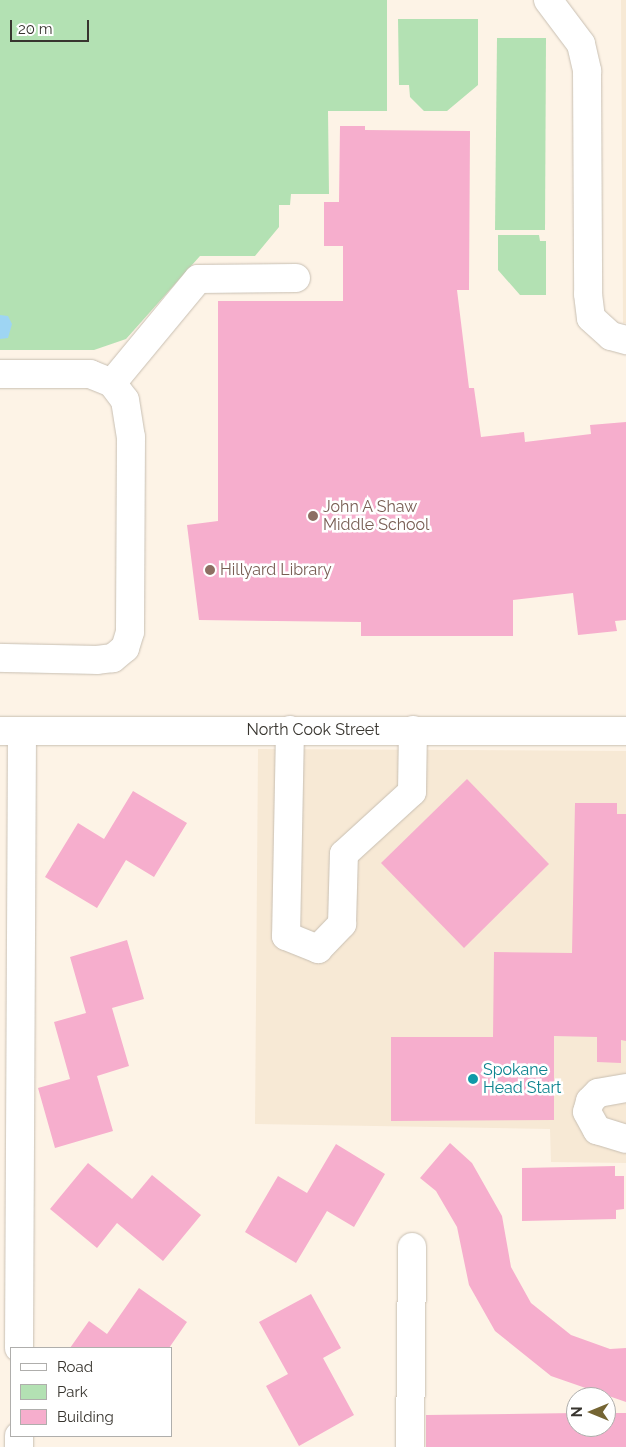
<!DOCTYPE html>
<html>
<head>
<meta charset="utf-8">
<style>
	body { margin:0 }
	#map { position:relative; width:626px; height:1447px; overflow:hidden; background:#fdf3e6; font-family:Raleway,sans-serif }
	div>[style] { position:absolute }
	.commercial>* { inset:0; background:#f7e9d5 }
	.green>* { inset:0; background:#b3e1b3 }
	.water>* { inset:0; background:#9ed5f3 }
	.building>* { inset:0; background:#f6aecd }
	.roads { filter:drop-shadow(0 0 1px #c8bfb2) drop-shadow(0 0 1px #c8bfb2) }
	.minor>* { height:28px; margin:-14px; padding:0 14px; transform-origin:14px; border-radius:14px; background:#fff }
	.dots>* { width:14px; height:14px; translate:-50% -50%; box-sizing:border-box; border:2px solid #fff; border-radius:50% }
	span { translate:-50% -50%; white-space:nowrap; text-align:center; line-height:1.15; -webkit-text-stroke:5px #fff; paint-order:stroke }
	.education-label { font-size:16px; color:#785e54 }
	.left { translate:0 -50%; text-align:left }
	.street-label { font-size:16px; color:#38352f }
	.culture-label { font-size:16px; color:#0d838f }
	.legend { position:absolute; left:10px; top:1347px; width:162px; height:90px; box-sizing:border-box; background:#fff; border:1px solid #afaeac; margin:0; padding:6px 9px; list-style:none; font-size:15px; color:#38352f }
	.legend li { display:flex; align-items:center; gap:10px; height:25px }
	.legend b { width:25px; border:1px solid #afaeac }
	.north { position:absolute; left:566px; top:1387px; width:50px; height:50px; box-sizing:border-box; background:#fff; border:1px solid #afaeac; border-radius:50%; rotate:270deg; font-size:14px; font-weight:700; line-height:20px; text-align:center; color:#38352f }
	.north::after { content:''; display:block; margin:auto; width:18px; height:22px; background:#756533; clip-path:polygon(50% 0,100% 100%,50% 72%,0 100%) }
	.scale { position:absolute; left:10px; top:20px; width:79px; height:22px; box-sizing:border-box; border:2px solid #38352f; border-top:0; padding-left:6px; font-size:15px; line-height:18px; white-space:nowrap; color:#38352f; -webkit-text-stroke:4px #fff; paint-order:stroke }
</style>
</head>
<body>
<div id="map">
	<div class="commercial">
		<i style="clip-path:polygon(621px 0,626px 0,626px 323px,623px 323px)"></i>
		<i style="clip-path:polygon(258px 749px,626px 751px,626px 1163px,551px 1162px,550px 1129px,255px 1124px)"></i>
	</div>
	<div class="green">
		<i style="clip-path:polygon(0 0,387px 0,387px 111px,328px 111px,329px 194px,291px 194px,290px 205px,279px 205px,279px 227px,255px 256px,200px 256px,126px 339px,94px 350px,0 350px)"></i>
		<i style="clip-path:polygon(398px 19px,478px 19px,478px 85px,447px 111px,424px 111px,410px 97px,409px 85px,399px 85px)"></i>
		<i style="clip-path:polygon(497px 38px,546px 38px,545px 230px,495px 230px)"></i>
		<i style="clip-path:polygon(498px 235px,539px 235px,540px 241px,546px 241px,546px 295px,520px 295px,498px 270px)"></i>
	</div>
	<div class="water">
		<i style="clip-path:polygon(0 315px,8px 316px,12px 324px,8px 338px,0 339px)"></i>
	</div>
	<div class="building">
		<i style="clip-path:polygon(340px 126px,365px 126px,365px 130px,470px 131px,469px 290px,457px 290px,469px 388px,474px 388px,481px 437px,524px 432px,525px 442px,591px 434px,590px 425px,626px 422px,626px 620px,615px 621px,617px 631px,578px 635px,573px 593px,513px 600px,513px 636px,361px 636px,361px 622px,199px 620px,187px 525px,218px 521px,218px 301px,343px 301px,343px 246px,324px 246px,324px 202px,339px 202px)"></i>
		<i style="clip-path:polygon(467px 779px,549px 864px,464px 948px,381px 863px)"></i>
		<i style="clip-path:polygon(133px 791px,187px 823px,154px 877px,126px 860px,97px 908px,45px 877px,78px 823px,104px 839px)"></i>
		<i style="clip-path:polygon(575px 803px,617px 803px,617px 814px,626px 814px,626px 1041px,621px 1040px,621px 1063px,597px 1062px,597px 1037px,554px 1036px,554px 1120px,391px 1121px,391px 1037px,493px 1037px,494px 952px,572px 953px)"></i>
		<i style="clip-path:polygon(127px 940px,144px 999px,112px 1008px,129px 1066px,97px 1076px,113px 1131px,55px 1148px,38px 1088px,70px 1079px,54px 1022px,86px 1013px,70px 957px)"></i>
		<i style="clip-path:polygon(450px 1143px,472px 1163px,502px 1216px,511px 1267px,531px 1303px,571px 1335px,610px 1349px,626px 1348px,626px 1402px,551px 1376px,495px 1331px,469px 1285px,457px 1227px,436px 1191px,420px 1178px)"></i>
		<i style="clip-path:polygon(336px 1144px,385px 1174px,354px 1227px,327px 1211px,296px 1263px,245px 1232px,278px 1176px,307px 1193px)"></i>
		<i style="clip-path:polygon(88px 1163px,132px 1199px,152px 1175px,201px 1215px,163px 1261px,117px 1223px,97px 1248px,50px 1209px)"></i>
		<i style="clip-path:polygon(615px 1166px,615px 1176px,624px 1176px,624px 1209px,616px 1210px,616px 1219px,522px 1221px,522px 1168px)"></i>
		<i style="clip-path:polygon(139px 1288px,187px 1322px,169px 1348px,70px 1348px,89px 1321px,107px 1334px)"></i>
		<i style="clip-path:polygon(311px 1294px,341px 1348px,323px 1358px,354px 1415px,299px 1446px,266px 1386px,288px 1374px,259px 1322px)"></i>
		<i style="clip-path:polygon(576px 1413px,576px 1427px,606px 1427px,606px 1413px,626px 1413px,626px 1447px,426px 1447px,426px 1415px)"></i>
	</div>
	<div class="roads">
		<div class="minor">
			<i style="left:548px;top:0;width:55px;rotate:53.1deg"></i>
			<i style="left:581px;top:44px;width:28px;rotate:77deg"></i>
			<i style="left:587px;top:71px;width:223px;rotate:89.7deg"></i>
			<i style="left:588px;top:294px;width:24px;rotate:83deg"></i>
			<i style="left:591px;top:318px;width:27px;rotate:42deg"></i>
			<i style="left:611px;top:336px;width:16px;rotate:15deg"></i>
			<i style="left:0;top:374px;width:90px"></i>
			<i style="left:90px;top:374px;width:24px;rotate:22deg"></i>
			<i style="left:112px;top:383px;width:21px;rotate:53deg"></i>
			<i style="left:125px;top:400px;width:37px;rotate:81deg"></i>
			<i style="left:131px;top:437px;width:195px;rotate:90.3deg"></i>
			<i style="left:130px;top:632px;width:17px;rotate:107deg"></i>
			<i style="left:125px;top:648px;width:16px;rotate:140deg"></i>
			<i style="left:113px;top:658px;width:16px;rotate:173deg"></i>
			<i style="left:97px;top:660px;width:97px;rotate:-178.8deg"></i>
			<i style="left:112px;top:383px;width:135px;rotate:-50.4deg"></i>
			<i style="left:198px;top:279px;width:98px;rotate:-0.6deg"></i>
			<i style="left:290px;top:730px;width:206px;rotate:91.1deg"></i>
			<i style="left:286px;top:936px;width:35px;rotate:22deg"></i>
			<i style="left:318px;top:949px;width:35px;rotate:-46deg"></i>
			<i style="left:342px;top:924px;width:70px;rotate:-88.4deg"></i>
			<i style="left:344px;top:854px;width:92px;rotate:-42.4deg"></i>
			<i style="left:412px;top:792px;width:62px;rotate:-89.1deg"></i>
			<i style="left:0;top:731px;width:626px"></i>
			<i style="left:626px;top:1088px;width:28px;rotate:170deg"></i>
			<i style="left:598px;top:1093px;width:11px;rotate:135deg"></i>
			<i style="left:590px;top:1101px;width:11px;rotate:105deg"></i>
			<i style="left:587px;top:1112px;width:21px;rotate:61deg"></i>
			<i style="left:597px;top:1130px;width:30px;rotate:17deg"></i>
			<i style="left:19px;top:1348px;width:617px;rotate:-89.72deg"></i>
			<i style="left:19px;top:1447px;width:11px;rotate:-90deg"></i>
			<i style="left:410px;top:1447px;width:200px;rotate:-89.4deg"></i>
		</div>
	</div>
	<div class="dots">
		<i style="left:313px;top:516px;background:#8d6e63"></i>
		<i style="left:210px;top:570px;background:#8d6e63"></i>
		<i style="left:473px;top:1079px;background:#0f9aa8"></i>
	</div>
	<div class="education-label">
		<span class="left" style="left:323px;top:516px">John A Shaw<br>Middle School</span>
		<span class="left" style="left:220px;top:570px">Hillyard Library</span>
	</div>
	<div class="street-label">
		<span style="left:313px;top:730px">North Cook Street</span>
	</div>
	<div class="culture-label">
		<span class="left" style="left:483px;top:1079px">Spokane<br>Head Start</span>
	</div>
	<ul class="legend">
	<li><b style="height:6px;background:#fff"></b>Road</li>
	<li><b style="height:14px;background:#b3e1b3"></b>Park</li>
	<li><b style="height:14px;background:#f6aecd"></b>Building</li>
	</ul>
	<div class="north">N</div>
	<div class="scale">20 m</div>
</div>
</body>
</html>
